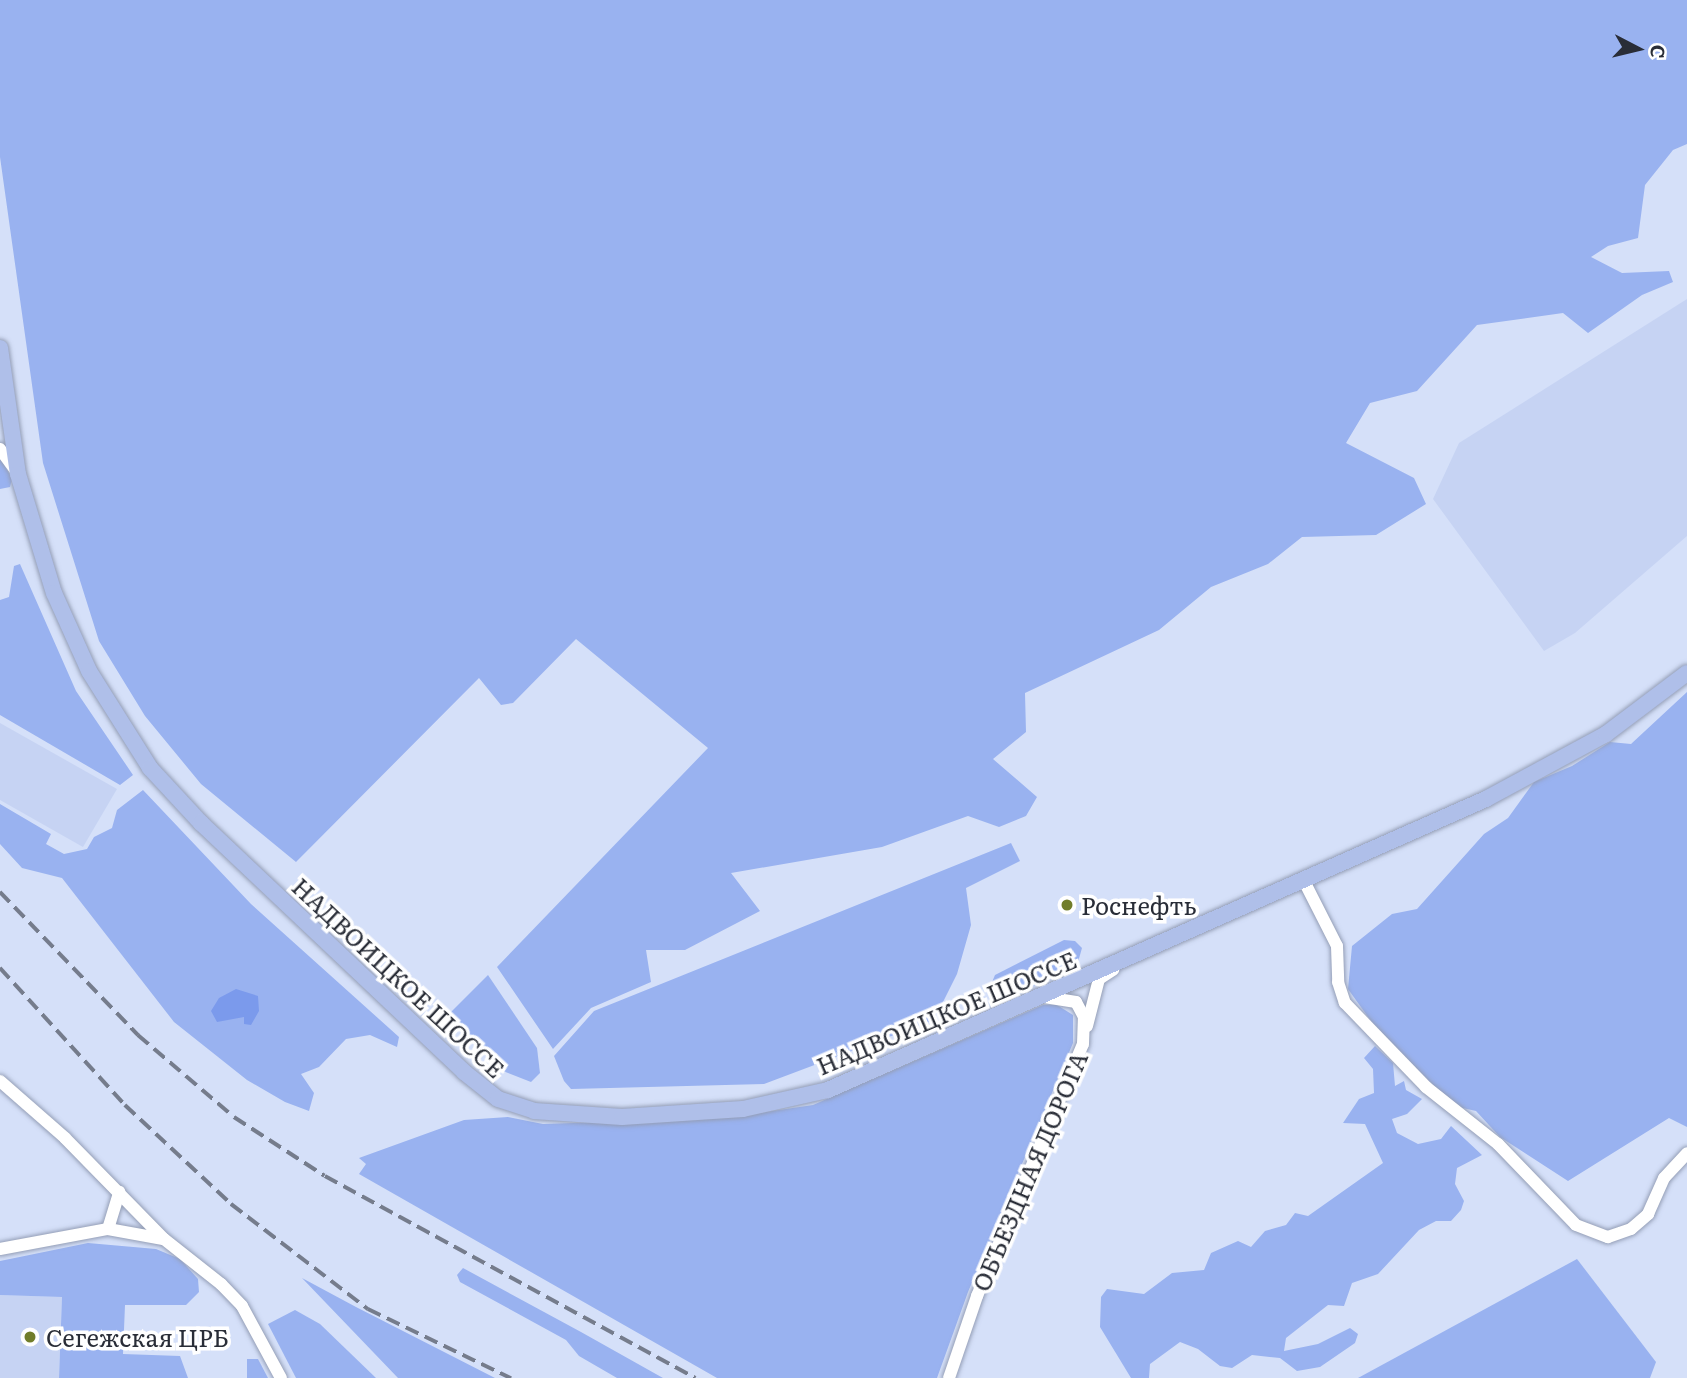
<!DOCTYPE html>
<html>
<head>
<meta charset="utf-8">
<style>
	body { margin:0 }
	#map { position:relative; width:1687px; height:1378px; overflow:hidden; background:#d5e0f9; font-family:Literata,serif }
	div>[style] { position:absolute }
	.built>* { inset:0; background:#c6d3f3 }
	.green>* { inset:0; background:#99b2f0 }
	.water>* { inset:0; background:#7b9aec }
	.roads { filter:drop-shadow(0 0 2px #949eb6) drop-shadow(0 0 2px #949eb6) }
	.minor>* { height:12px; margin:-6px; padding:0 6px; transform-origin:6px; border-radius:6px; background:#fff }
	.major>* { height:16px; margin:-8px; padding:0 8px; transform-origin:8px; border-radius:8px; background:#afbfe9 }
	.rail>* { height:3.5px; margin-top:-1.75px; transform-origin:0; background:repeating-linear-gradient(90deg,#757c8c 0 14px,transparent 0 21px) }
	.dots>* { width:19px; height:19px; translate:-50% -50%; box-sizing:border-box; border:4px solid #fff; border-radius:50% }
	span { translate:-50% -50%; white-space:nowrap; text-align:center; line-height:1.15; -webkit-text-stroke:7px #fff; paint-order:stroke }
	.poi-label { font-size:24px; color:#292d37 }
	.left { translate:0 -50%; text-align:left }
	.street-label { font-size:24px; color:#292d37 }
	.north { position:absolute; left:1603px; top:14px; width:70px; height:70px; -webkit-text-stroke:5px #fff; paint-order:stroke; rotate:97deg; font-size:19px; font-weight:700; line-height:28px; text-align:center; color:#292d37 }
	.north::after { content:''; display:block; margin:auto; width:24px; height:32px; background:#292d37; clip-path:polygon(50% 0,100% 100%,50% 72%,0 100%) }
</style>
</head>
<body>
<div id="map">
	<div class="built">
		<i style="clip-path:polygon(1687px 299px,1687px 536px,1575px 633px,1544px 651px,1433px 499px,1459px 443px)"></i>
		<i style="clip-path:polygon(0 723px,117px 789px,83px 847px,0 800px)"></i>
		<i style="clip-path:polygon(0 1295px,62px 1297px,59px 1378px,0 1378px)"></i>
	</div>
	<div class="green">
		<i style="clip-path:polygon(0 0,1687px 0,1687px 144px,1673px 150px,1645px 185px,1638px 238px,1608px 246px,1591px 257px,1622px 273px,1669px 271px,1673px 282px,1642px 295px,1588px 333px,1563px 313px,1477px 325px,1417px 391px,1370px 403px,1346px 443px,1414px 478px,1426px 504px,1376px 535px,1302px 537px,1268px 564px,1211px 587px,1159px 630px,1025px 693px,1026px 732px,993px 759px,1037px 797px,1026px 816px,999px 827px,968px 816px,882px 847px,731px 873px,760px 911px,685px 950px,646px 950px,651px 982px,591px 1008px,553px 1049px,497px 967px,708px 748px,576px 639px,513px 703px,501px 705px,479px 678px,296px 862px,201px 784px,145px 716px,99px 641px,43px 463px,0 157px)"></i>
		<i style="clip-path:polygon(0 457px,12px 479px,10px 487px,0 489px)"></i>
		<i style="clip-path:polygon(20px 564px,76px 691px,133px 775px,120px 785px,0 715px,0 600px,9px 597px,14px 566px)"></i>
		<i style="clip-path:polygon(1687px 692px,1687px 1127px,1669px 1118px,1568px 1181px,1500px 1137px,1476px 1111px,1454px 1106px,1376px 1028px,1348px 989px,1352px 946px,1392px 914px,1417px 909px,1484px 834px,1508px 818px,1534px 782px,1572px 766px,1610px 742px,1631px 744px)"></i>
		<i style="clip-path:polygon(143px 790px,251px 904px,399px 1037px,397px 1047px,370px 1035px,346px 1039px,319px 1067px,301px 1074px,314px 1093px,309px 1111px,285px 1102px,247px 1080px,174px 1022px,62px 878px,22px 868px,0 844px,0 804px,51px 834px,46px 844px,64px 854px,87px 849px,94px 837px,112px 828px,117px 810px)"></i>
		<i style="clip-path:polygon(1011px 843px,1020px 861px,966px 888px,971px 925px,957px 974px,934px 1020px,764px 1084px,571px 1089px,564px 1081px,554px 1056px,594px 1011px)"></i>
		<i style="clip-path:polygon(1064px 940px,1075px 941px,1082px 948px,1076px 969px,995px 1002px,990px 987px,995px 975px)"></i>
		<i style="clip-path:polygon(488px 975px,537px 1048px,540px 1073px,531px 1082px,503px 1071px,447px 1016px)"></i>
		<i style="clip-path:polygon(1043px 1005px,1057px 1005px,1073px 1015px,1073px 1043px,968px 1292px,937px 1378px,717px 1378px,359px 1174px,366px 1164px,359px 1158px,464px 1120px,508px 1117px,543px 1124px,724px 1118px,813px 1105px)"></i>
		<i style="clip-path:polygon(1375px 1046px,1393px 1063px,1395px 1086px,1404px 1081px,1406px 1090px,1422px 1099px,1407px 1114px,1392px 1119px,1397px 1133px,1418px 1144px,1441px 1139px,1451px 1126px,1482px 1155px,1457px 1168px,1455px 1184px,1464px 1201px,1461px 1210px,1451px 1221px,1436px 1221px,1419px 1230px,1378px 1274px,1352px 1283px,1344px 1306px,1328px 1305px,1286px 1338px,1284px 1351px,1318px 1344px,1350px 1328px,1358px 1334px,1355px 1343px,1320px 1367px,1297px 1371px,1280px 1358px,1252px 1355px,1232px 1368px,1220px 1366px,1198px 1349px,1180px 1342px,1150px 1364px,1149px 1378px,1131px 1378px,1100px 1327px,1101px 1297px,1107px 1289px,1144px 1294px,1172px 1273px,1204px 1270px,1211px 1253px,1238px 1241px,1251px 1247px,1265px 1231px,1286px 1225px,1295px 1213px,1308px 1216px,1383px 1163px,1365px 1124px,1343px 1123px,1359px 1099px,1374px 1093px,1373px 1069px,1364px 1058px)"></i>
		<i style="clip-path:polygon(88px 1243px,156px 1249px,180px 1259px,198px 1279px,199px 1292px,186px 1305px,125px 1305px,123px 1354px,180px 1356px,188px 1378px,59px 1378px,62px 1297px,0 1295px,0 1261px)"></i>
		<i style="clip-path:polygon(1577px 1259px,1656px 1362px,1650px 1378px,1358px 1378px)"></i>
		<i style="clip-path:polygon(463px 1268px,581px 1332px,663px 1378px,617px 1378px,579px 1356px,566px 1340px,460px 1282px,457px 1275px)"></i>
		<i style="clip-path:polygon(302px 1278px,356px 1307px,495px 1378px,398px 1378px)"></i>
		<i style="clip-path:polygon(295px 1310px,320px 1324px,376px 1378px,296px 1378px,268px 1324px)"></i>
		<i style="clip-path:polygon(247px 1359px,258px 1359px,268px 1378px,247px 1378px)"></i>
	</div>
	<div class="water">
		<i style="clip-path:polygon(236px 989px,258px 996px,259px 1011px,251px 1025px,244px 1024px,244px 1017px,217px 1022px,211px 1011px,219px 998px)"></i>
	</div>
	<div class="roads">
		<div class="minor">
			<i style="left:0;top:449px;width:27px;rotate:54deg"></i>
			<i style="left:1303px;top:879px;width:75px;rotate:63.1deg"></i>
			<i style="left:1337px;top:946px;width:36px;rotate:88deg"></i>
			<i style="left:1338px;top:982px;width:22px;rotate:72deg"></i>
			<i style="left:1345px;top:1003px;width:117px;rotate:46deg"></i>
			<i style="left:1426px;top:1087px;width:92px;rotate:38.4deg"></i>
			<i style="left:1498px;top:1144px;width:112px;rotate:46.1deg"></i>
			<i style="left:1576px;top:1225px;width:34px;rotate:21deg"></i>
			<i style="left:1608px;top:1237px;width:24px;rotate:-19deg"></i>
			<i style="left:1631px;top:1229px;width:23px;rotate:-41deg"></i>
			<i style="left:1648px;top:1214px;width:39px;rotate:-66deg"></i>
			<i style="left:1664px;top:1178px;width:34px;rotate:-47deg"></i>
			<i style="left:1087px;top:1026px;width:49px;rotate:-75.7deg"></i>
			<i style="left:1099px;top:979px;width:17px;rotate:-33deg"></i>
			<i style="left:0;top:1081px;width:86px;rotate:41.2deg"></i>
			<i style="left:65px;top:1138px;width:141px;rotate:45.6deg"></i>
			<i style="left:164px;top:1239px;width:73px;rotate:38.3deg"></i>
			<i style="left:221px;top:1284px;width:30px;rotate:46deg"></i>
			<i style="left:242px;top:1306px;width:82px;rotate:61.6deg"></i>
			<i style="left:108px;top:1229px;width:39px;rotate:-73deg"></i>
			<i style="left:0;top:1249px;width:110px;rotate:-10.5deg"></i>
			<i style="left:108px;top:1229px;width:56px;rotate:10.3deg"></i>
			<i style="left:949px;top:1378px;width:87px;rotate:-71.1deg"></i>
			<i style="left:977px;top:1296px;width:273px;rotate:-67.2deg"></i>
			<i style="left:1083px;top:1044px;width:27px;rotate:-88deg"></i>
			<i style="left:1084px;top:1017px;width:17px;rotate:-118deg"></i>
			<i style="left:1076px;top:1002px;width:32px;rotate:-171deg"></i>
		</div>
		<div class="major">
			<i style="left:0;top:348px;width:127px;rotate:81.9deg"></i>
			<i style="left:18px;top:474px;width:124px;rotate:73.2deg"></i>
			<i style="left:54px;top:593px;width:85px;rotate:65.8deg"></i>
			<i style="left:89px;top:671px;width:115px;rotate:57.8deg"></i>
			<i style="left:150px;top:768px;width:75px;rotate:47.2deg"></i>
			<i style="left:201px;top:823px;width:362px;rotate:43.4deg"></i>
			<i style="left:464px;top:1072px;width:43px;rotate:38.5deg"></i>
			<i style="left:498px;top:1099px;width:38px;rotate:18deg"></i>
			<i style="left:534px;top:1111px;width:88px;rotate:3.9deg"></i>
			<i style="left:622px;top:1117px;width:121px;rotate:-3.8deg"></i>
			<i style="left:743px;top:1109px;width:87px;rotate:-12.6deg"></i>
			<i style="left:828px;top:1090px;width:719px;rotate:-23.86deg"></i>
			<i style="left:1486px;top:799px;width:136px;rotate:-28.4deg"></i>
			<i style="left:1606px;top:734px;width:101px;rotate:-37deg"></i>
		</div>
	</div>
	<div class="rail">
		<i style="left:0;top:892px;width:199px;rotate:46deg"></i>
		<i style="left:138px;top:1035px;width:126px;rotate:40.5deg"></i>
		<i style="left:234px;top:1117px;width:108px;rotate:33deg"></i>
		<i style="left:325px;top:1176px;width:422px;rotate:28.6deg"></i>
		<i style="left:0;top:968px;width:185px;rotate:47.6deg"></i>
		<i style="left:125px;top:1105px;width:145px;rotate:43deg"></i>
		<i style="left:231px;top:1204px;width:173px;rotate:37.5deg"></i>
		<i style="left:368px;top:1309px;width:159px;rotate:25.8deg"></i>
	</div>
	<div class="dots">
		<i style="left:1067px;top:905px;background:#717d2a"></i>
		<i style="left:30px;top:1337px;background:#717d2a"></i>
	</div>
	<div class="poi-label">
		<span class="left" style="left:1081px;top:905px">Роснефть</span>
		<span class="left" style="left:46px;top:1337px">Сегежская ЦРБ</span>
	</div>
	<div class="street-label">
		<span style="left:399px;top:977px;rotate:43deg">НАДВОИЦКОЕ ШОССЕ</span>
		<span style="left:946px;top:1012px;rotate:-23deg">НАДВОИЦКОЕ ШОССЕ</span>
		<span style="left:1029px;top:1171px;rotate:-67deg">ОБЪЕЗДНАЯ ДОРОГА</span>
	</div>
	<div class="north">С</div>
</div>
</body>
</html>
